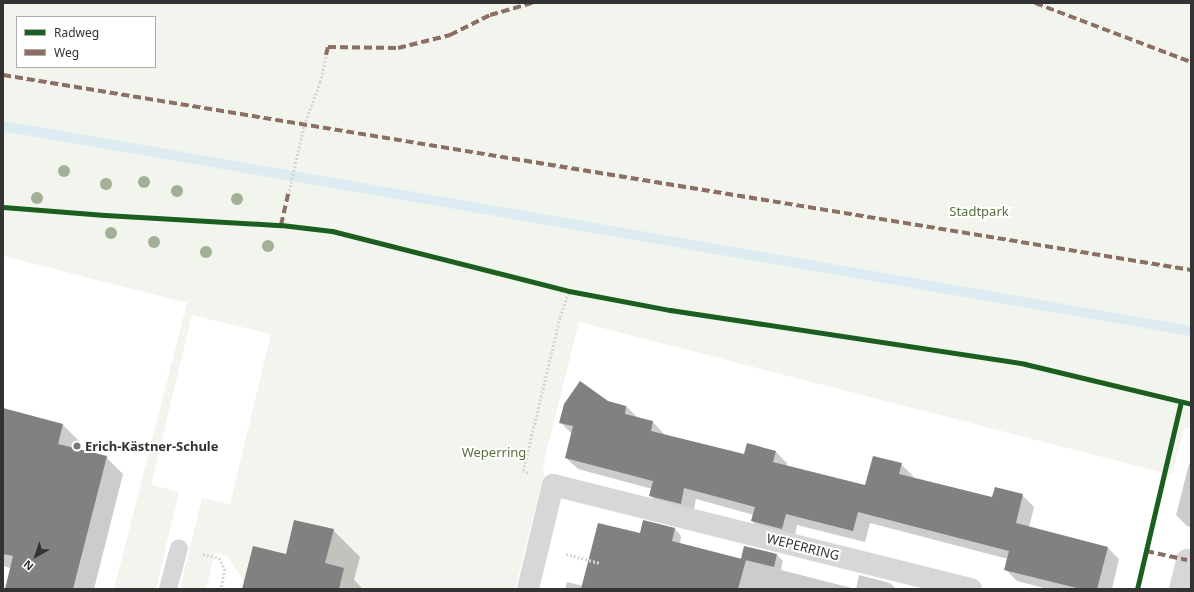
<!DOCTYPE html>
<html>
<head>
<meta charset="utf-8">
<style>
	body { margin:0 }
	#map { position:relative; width:1194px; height:592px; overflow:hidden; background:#fff; font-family:"Noto Sans",sans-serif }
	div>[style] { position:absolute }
	.green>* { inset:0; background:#f1f5ed }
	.shadow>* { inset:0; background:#0003 }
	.stream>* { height:10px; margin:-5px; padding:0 5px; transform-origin:5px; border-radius:5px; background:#ddebf3 }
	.building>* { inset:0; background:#818181 }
	.path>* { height:2.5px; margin-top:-1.25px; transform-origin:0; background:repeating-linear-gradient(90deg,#d6d6d6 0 2px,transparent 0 4px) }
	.service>* { height:18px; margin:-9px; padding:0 9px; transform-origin:9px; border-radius:9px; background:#d7d7d7 }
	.minor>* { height:22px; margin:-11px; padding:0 11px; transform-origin:11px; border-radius:11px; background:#d7d7d7 }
	.quiet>* { height:4px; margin-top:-2px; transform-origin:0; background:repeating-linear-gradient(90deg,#8d6e63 0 8px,transparent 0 12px) }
	.cycleway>* { height:5px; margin:-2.5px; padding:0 2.5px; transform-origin:2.5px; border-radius:2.5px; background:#1b5e20 }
	.trees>* { width:12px; height:12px; margin:-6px; border-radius:50%; background:#a2b095 }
	.dots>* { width:11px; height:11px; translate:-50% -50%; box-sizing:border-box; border:2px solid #fff; border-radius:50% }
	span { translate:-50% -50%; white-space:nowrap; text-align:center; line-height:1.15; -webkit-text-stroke:4px #fff; paint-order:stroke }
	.park-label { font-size:13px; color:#56703f }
	.poi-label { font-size:13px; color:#333; font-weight:700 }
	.left { translate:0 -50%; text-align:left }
	.street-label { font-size:13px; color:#333 }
	.frame { position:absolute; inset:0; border:4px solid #333; pointer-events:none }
	.legend { position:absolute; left:16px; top:16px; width:140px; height:52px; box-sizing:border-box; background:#fff; border:1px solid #adadad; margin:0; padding:5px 7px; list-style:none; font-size:12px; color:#333 }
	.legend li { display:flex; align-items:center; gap:8px; height:20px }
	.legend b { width:20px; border:1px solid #adadad }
	.north { position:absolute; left:16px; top:536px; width:40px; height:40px; -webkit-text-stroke:3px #fff; paint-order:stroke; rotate:219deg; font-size:11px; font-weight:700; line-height:16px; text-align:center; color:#333 }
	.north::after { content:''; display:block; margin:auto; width:14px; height:18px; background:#333; clip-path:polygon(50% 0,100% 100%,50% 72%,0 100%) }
</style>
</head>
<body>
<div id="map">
	<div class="green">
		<i style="clip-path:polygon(evenodd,3px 3px,1191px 3px,1191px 429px,1184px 428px,1172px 475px,579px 322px,542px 469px,545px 470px,515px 589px,339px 589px,325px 563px,334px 529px,294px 520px,286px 554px,253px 546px,244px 581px,227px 556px,215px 553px,206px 589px,180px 589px,202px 498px,230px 504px,271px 334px,192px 315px,151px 485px,179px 492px,156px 589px,114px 589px,187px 303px,3px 256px,3px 3px,17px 17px,155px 17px,155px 67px,17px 67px,17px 17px)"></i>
	</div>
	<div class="shadow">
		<i style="clip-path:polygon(607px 402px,626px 406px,638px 418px,653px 422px,665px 435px,745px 455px,775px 451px,787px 463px,787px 466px,866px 486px,901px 464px,913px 476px,913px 478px,993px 499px,1022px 495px,1034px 507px,1029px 528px,1107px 547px,1119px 559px,1112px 589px,1048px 589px,1017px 581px,1005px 569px,1008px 559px,870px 523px,865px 542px,797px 525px,794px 540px,764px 533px,752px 521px,754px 515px,696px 499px,693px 515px,662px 508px,651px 496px,652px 489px,578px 469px,566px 458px,572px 434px,560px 422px)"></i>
		<i style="clip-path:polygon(3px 409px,63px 425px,80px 442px,78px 450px,106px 457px,123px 474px,94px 589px,6px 589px,11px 568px,3px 566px)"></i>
		<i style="clip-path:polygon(1189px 464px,1191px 465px,1191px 527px,1187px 526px,1176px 515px)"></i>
		<i style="clip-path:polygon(644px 522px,675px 529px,681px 536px,680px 544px,742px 560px,776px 554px,783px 561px,781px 570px,856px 589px,859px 575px,890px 583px,896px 589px,565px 589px,567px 582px,583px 586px,641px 535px)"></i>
		<i style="clip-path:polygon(333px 530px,360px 557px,354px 580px,363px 589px,243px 589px,286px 555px)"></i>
	</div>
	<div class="stream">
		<i style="left:3px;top:126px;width:1206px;rotate:9.79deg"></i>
	</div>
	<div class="building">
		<i style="clip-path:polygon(580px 381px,608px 401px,626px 406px,625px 414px,653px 421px,651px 431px,744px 454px,747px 443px,776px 451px,773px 462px,865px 485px,873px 456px,902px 463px,899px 474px,992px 497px,995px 487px,1023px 494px,1016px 523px,1108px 547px,1097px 589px,1081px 589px,1004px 570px,1009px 551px,858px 512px,853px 531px,786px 514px,782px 529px,751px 521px,755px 507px,684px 488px,681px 504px,649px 496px,653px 481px,565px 458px,573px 426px,559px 423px,564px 404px)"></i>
		<i style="clip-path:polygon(3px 408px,63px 424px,58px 444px,107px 456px,73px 589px,5px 589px,13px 556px,3px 554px)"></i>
		<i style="clip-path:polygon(294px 520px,334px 529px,325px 563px,344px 568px,339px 589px,242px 589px,253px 546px,286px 554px)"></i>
		<i style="clip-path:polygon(643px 520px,675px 528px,672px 541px,746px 560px,738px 589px,581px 589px,598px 523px,640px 533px)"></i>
		<i style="clip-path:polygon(744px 546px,777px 554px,774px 567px,741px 559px)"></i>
	</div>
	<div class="path">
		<i style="left:289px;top:191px;width:68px;rotate:-77.2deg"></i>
		<i style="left:304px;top:125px;width:46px;rotate:-69.6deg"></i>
		<i style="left:320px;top:82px;width:28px;rotate:-77deg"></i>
		<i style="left:528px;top:473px;width:5px;rotate:-158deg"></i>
		<i style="left:523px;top:471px;width:158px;rotate:-76.5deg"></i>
		<i style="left:560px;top:317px;width:28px;rotate:-71deg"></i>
		<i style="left:203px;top:554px;width:16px;rotate:14deg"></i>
		<i style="left:219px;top:558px;width:13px;rotate:61deg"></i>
		<i style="left:225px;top:569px;width:20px;rotate:101deg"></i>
		<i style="left:566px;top:554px;width:35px;rotate:15deg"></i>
	</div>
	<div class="service">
		<i style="left:168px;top:589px;width:42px;rotate:-75deg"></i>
	</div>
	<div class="minor">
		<i style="left:528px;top:589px;width:107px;rotate:-76.5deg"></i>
		<i style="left:553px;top:485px;width:431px;rotate:14deg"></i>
		<i style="left:1180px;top:589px;width:30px;rotate:-76deg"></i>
		<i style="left:1187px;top:560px;width:4px;rotate:14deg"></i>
	</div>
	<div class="quiet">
		<i style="left:1035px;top:3px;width:167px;rotate:20.7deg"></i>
		<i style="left:326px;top:55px;width:8px;rotate:-76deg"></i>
		<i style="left:328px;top:47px;width:70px;rotate:0.8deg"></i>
		<i style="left:398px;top:48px;width:54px;rotate:-14deg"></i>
		<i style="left:450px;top:35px;width:45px;rotate:-26.6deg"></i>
		<i style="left:490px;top:15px;width:44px;rotate:-15.9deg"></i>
		<i style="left:3px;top:75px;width:1204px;rotate:9.32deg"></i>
		<i style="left:281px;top:225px;width:35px;rotate:-77deg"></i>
		<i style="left:1146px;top:551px;width:42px;rotate:12.4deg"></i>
	</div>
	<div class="cycleway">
		<i style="left:3px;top:207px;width:102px;rotate:4.5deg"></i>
		<i style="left:105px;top:215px;width:176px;rotate:3.3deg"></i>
		<i style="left:281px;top:225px;width:51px;rotate:6.7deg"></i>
		<i style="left:332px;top:231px;width:244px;rotate:14.2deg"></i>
		<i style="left:569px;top:291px;width:103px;rotate:10.7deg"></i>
		<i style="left:670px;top:310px;width:359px;rotate:8.6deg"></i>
		<i style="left:1025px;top:364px;width:171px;rotate:13.5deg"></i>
		<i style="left:1137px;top:589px;width:192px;rotate:-76.8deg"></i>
	</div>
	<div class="trees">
		<i style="left:64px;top:171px"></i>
		<i style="left:144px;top:182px"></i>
		<i style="left:106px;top:184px"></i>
		<i style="left:177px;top:191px"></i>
		<i style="left:37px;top:198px"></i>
		<i style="left:237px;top:199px"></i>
		<i style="left:111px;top:233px"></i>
		<i style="left:154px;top:242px"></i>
		<i style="left:268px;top:246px"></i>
		<i style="left:206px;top:252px"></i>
	</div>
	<div class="dots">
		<i style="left:77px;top:446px;background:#7a7a7a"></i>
	</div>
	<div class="park-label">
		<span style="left:979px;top:211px">Stadtpark</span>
		<span style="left:494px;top:452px">Weperring</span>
	</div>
	<div class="poi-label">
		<span class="left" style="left:85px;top:446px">Erich-Kästner-Schule</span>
	</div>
	<div class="street-label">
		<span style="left:803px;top:547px;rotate:14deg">WEPERRING</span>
	</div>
	<div class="frame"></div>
	<ul class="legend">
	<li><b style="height:5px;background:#1b5e20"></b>Radweg</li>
	<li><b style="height:5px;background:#8d6e63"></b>Weg</li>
	</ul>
	<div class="north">N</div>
</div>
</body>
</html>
